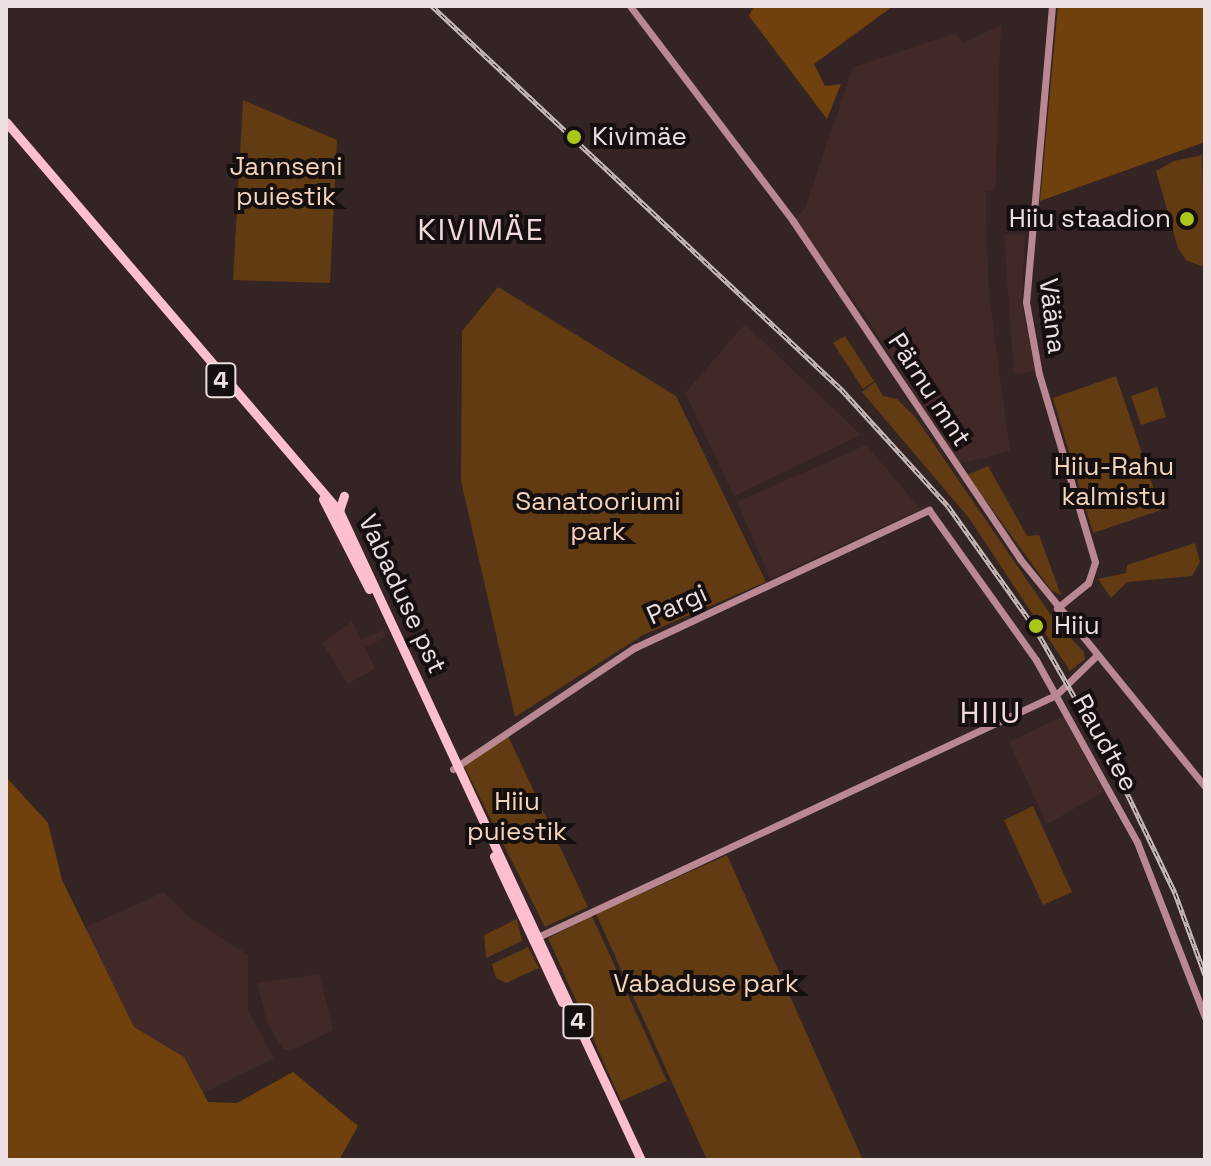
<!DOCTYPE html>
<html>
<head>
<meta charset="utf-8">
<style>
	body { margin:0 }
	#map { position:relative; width:1211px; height:1166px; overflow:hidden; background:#342423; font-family:"Space Grotesk",sans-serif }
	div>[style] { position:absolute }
	.built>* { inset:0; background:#412928 }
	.green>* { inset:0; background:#623b13 }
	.forest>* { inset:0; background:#71410d }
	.secondary>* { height:7px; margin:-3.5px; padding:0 3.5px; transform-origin:3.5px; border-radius:3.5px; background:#b98893 }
	.highway>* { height:9px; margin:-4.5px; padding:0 4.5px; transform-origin:4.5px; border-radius:4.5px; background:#fdbfce }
	.rail>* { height:5px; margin-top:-2.5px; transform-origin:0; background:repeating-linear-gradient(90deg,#160f0f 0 6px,#c9bdbc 0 12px); box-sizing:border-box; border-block:2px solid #c9bdbc }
	.dots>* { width:22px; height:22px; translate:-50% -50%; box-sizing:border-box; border:4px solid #160f0f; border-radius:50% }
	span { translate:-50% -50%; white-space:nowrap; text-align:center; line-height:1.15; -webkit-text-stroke:8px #160f0f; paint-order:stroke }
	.shield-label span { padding:2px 6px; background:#160f0f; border:2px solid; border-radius:6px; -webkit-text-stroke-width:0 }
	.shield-label { font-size:24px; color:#ece1e0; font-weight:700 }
	.poi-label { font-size:26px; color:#ece1e0 }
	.left { translate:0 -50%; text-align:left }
	.right { translate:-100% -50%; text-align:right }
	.park-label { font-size:26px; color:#f4d5bc }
	.street-label { font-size:26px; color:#ece1e0 }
	.quarter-label { font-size:30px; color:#f2dbda; letter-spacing:2px }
	.frame { position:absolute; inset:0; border:8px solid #ece1e0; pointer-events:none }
</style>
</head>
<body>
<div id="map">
	<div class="built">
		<i style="clip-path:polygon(1001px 25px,995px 191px,986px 191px,986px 218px,989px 295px,1010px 451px,959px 464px,863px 312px,793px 221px,805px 208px,853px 67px,955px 33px,963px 43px)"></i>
		<i style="clip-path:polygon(1025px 234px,1022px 302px,1035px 371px,1014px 375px,1004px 235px)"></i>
		<i style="clip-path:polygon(745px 324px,861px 435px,734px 496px,685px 393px)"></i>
		<i style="clip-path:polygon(866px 445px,921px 509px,770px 579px,737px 502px)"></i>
		<i style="clip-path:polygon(352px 621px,361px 640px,383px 630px,386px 637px,365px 647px,375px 669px,348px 684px,322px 643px)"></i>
		<i style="clip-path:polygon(1063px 716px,1104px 792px,1047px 824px,1009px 742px)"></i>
		<i style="clip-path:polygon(164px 892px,188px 916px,248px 955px,248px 1011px,274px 1058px,155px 1117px,86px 927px)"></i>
		<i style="clip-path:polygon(319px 974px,333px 1030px,291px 1051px,283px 1049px,267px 1023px,257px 983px)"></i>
	</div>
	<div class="green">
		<i style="clip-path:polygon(243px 100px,337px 140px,330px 283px,233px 280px)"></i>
		<i style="clip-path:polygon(1202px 155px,1205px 265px,1201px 266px,1186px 260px,1178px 248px,1156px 171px,1174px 161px)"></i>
		<i style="clip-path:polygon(498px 287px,676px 396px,766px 582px,643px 635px,515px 717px,461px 481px,462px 331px)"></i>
		<i style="clip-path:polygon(845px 336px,874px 381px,863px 389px,833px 343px)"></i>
		<i style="clip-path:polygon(1116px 376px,1161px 510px,1093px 533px,1053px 398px)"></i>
		<i style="clip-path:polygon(875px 382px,883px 396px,897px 399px,916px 418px,1057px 624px,1084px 652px,1085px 659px,1070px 671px,969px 518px,862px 392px)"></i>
		<i style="clip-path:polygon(1157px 387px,1166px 417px,1141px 425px,1131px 396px)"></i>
		<i style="clip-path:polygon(988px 466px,1027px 536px,1039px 535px,1061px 595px,1051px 590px,967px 475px)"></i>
		<i style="clip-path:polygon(1195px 543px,1200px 562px,1192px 576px,1127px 582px,1111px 598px,1098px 579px,1126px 573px,1127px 565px)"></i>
		<i style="clip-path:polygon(508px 736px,588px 907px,545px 927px,464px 766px)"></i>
		<i style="clip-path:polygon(1033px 806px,1072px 892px,1043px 905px,1004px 820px)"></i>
		<i style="clip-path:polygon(727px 855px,863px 1160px,707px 1160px,596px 914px)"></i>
		<i style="clip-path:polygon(592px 916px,667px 1081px,621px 1101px,548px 938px)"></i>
		<i style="clip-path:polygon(517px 919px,522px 941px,486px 958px,484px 935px)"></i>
		<i style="clip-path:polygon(528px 947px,539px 968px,506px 983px,496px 978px,492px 964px)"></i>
	</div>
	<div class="forest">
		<i style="clip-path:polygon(754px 6px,893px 6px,814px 64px,825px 86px,841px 84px,827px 119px,749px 16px)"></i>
		<i style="clip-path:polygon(1058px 6px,1205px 6px,1205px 142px,1040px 201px)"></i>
		<i style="clip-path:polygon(6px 777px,48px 823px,62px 880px,134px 1027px,184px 1057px,208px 1102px,237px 1103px,293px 1072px,358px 1126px,339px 1160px,6px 1160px)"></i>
	</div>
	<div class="secondary">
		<i style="left:630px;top:6px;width:270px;rotate:52.8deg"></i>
		<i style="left:793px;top:221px;width:407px;rotate:56.1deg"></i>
		<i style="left:1020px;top:559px;width:294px;rotate:50.9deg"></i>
		<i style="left:1052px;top:6px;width:297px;rotate:95deg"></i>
		<i style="left:1026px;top:302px;width:73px;rotate:79.8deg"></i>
		<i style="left:1039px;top:374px;width:196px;rotate:73.4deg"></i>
		<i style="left:1095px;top:562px;width:22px;rotate:108deg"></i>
		<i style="left:1088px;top:583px;width:40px;rotate:141deg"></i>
		<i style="left:453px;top:769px;width:218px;rotate:-33.8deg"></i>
		<i style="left:634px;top:648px;width:326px;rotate:-25.1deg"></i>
		<i style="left:929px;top:510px;width:184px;rotate:54.5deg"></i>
		<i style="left:1036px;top:660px;width:208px;rotate:61deg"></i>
		<i style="left:1137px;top:842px;width:188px;rotate:68.8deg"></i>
		<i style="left:540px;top:936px;width:570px;rotate:-25.04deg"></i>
		<i style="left:1056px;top:695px;width:56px;rotate:-44.3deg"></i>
	</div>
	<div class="highway">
		<i style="left:6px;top:122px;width:512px;rotate:49.44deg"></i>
		<i style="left:339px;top:511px;width:716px;rotate:65.05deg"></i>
		<i style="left:323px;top:499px;width:101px;rotate:62.9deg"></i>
		<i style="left:339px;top:511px;width:16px;rotate:-72deg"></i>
		<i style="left:494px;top:856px;width:161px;rotate:65deg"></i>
	</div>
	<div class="rail">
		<i style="left:432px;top:6px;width:562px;rotate:43.12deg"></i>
		<i style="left:842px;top:390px;width:157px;rotate:47.6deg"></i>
		<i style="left:948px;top:506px;width:150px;rotate:54.5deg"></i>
		<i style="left:1035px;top:628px;width:157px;rotate:60.2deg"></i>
		<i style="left:1113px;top:764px;width:143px;rotate:64.3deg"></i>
		<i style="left:1175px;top:893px;width:87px;rotate:69.9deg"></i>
	</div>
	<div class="dots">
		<i style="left:574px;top:137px;background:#aac719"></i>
		<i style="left:1187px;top:219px;background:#aac719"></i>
		<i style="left:1036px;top:626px;background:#aac719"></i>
	</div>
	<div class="shield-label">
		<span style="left:221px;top:380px">4</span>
		<span style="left:578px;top:1021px">4</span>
	</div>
	<div class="poi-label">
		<span class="left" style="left:592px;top:137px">Kivimäe</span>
		<span class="right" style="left:1171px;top:219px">Hiiu staadion</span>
		<span class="left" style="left:1054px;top:626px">Hiiu</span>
	</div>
	<div class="park-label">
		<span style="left:286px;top:182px">Jannseni<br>puiestik</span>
		<span style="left:1114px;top:482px">Hiiu-Rahu<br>kalmistu</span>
		<span style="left:598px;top:517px">Sanatooriumi<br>park</span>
		<span style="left:517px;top:817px">Hiiu<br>puiestik</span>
		<span style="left:706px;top:984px">Vabaduse park</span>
	</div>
	<div class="street-label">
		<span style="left:1052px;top:316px;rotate:83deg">Vääna</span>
		<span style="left:929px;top:390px;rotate:57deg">Pärnu mnt</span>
		<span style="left:402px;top:594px;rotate:65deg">Vabaduse pst</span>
		<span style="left:677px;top:605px;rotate:-24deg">Pargi</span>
		<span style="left:1105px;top:743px;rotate:61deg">Raudtee</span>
	</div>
	<div class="quarter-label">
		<span style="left:481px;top:230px">KIVIMÄE</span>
		<span style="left:991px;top:713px">HIIU</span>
	</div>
	<div class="frame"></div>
</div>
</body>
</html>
